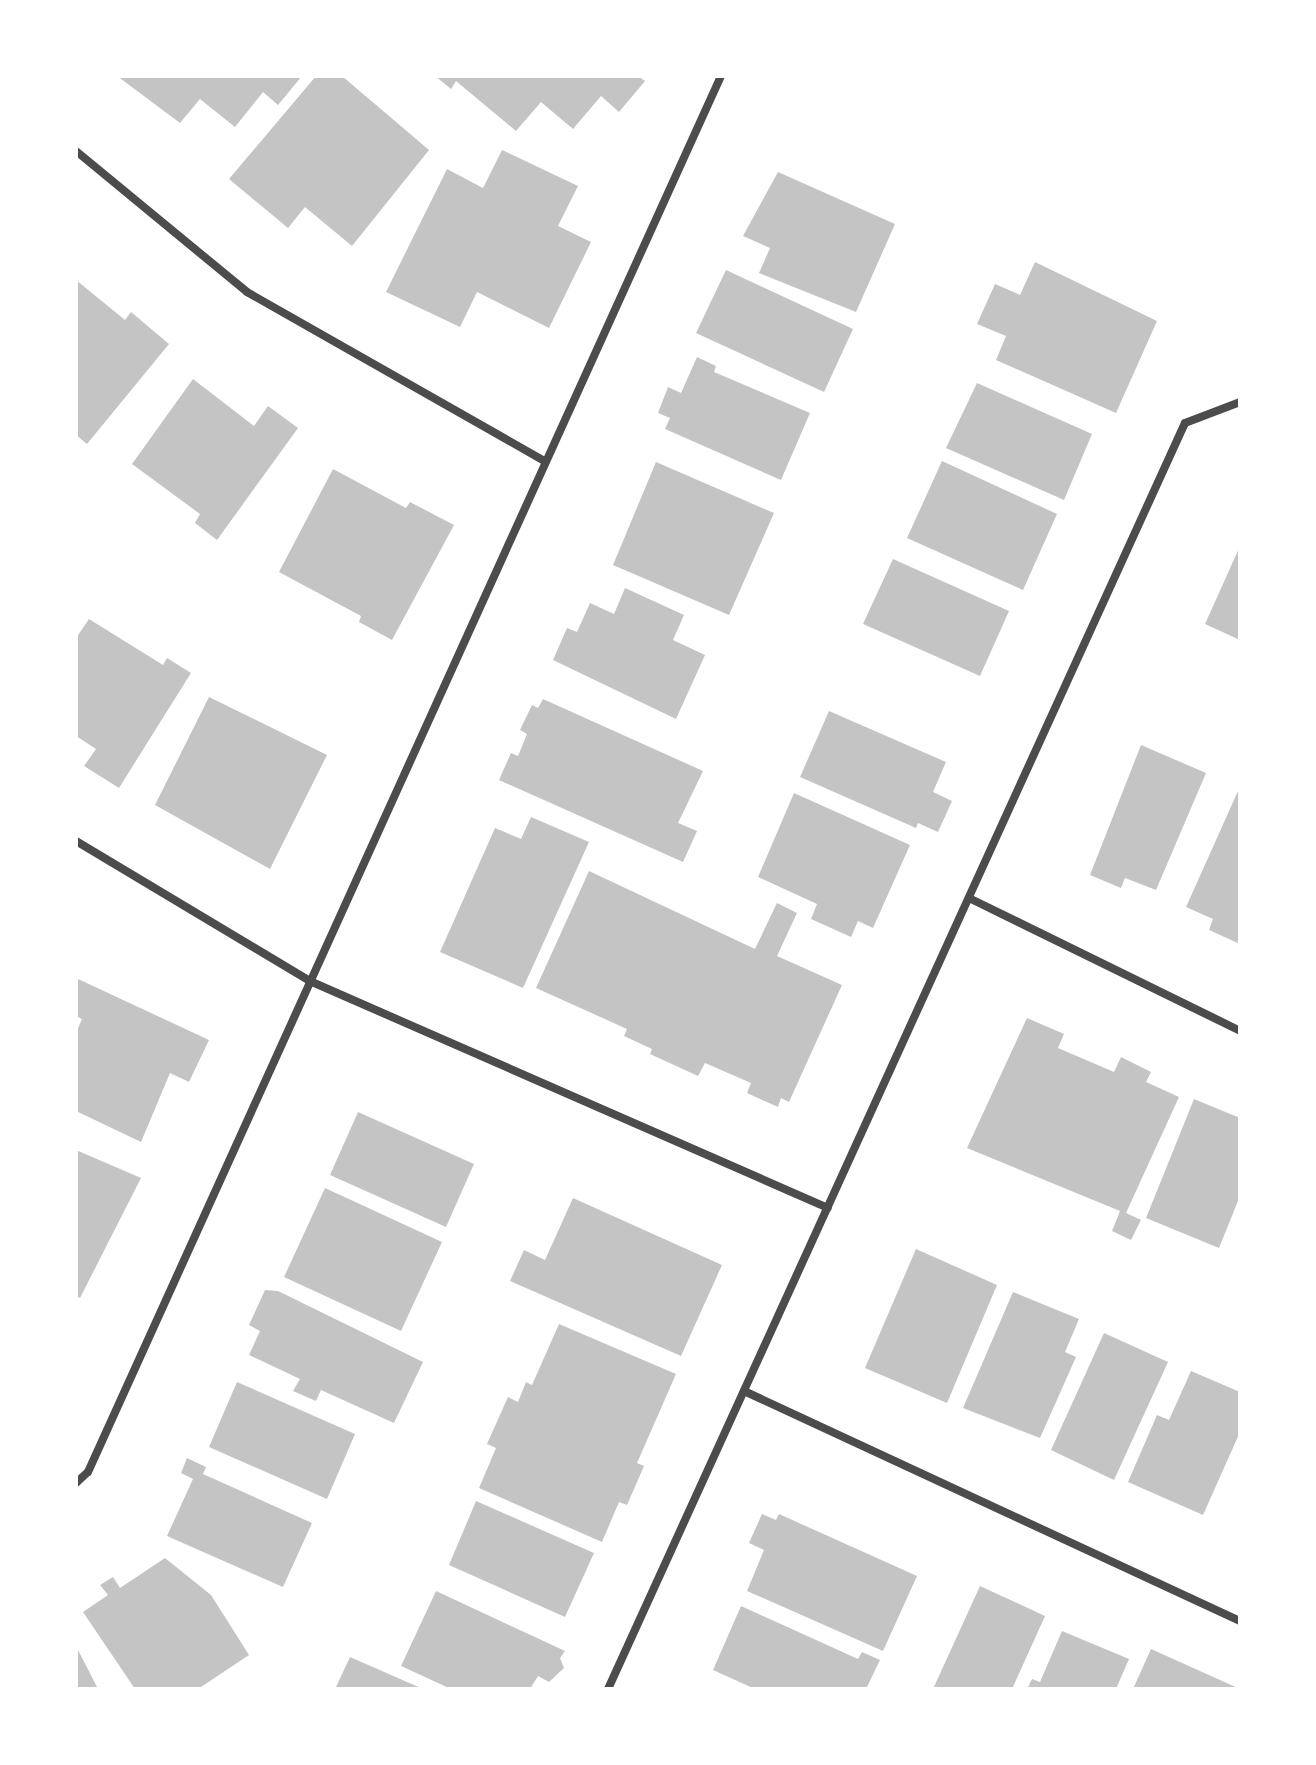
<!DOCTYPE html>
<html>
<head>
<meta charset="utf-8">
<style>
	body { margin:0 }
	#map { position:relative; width:1316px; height:1765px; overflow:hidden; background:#fff; font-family:Arial,sans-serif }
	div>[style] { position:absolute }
	.building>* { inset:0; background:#c4c4c4 }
	.minor>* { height:8px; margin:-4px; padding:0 4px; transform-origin:4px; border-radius:4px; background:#4c4c4c }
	span { translate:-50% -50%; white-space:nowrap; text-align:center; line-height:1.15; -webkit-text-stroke:6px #fff; paint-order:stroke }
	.frame { position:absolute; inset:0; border:78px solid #fff; pointer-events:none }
</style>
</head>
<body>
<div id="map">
	<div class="building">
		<i style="clip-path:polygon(117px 76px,302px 76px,278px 105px,263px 92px,235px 127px,200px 99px,180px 123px)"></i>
		<i style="clip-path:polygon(316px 76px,342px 76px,429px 150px,352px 246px,305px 207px,288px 228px,229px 179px)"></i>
		<i style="clip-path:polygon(435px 76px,638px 76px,645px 81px,619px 112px,601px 96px,573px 129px,541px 102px,516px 131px,456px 81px,451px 89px)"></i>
		<i style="clip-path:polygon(502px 150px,578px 186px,558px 226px,591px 242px,549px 328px,477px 292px,460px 327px,386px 292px,447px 169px,483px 188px)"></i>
		<i style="clip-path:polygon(778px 172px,895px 224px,856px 312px,759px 273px,770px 248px,743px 236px)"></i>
		<i style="clip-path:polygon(1035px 262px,1157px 321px,1116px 413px,996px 360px,1006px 336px,977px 324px,995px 284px,1020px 295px)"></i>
		<i style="clip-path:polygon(726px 270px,853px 329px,824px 392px,696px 333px)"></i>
		<i style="clip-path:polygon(76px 280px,125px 320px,131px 312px,169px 344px,87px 444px,76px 435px)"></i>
		<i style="clip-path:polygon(697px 357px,716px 366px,714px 372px,810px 413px,781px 480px,665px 429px,670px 418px,658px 413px,668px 387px,681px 393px)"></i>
		<i style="clip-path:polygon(193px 379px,254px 426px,268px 406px,298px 428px,217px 540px,195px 523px,200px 514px,132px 464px)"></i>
		<i style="clip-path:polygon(977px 383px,1092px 434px,1064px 500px,946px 448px)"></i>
		<i style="clip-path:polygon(942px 461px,1057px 514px,1023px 590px,907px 538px)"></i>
		<i style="clip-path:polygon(656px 462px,774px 513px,729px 615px,613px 565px)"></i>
		<i style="clip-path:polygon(333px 469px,406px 508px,410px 502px,454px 525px,392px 640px,359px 622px,361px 616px,279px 572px)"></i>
		<i style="clip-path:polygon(1240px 546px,1240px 640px,1205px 624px)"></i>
		<i style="clip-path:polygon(893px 559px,1009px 611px,980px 676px,863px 624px)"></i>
		<i style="clip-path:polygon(625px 588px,684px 615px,673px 640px,705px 655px,676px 719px,553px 660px,567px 628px,577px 632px,590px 603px,614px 614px)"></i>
		<i style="clip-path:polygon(89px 619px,163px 665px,167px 658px,191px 673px,119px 788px,84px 766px,96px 749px,76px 736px,76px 638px)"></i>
		<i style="clip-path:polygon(209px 697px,327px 755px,270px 869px,155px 805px)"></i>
		<i style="clip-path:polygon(543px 699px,703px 771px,678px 823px,697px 831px,683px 862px,499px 780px,511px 753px,518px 756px,527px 734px,520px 730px,532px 705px,538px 708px)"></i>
		<i style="clip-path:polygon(829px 711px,946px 762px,933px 792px,952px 801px,938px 832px,918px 823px,916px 828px,800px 777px)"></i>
		<i style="clip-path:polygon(1141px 745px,1206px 773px,1156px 890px,1125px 878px,1121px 888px,1090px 875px)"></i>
		<i style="clip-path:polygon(1238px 791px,1240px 792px,1240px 944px,1209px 930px,1213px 919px,1186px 907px)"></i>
		<i style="clip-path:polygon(794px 793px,910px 845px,873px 928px,858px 921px,851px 937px,811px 919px,817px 904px,758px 877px)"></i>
		<i style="clip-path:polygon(531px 817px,589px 842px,523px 988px,440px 952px,495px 828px,521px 839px)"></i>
		<i style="clip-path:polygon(589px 871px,755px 949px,777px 903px,797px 913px,777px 956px,842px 985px,789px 1102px,781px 1098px,778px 1107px,747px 1093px,751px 1083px,705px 1063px,698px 1076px,650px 1054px,652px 1049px,624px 1036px,627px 1029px,536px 988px)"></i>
		<i style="clip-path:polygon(76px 978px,209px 1040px,189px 1082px,170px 1073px,141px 1142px,76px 1111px,76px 1033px,82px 1019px,76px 1016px)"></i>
		<i style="clip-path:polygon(1027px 1018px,1064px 1034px,1058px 1048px,1114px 1072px,1121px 1057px,1151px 1072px,1146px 1082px,1179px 1097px,1126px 1213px,1141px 1220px,1131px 1240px,1112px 1231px,1120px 1211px,967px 1148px)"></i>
		<i style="clip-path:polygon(1194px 1099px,1240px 1118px,1240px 1196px,1219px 1248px,1146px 1218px)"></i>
		<i style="clip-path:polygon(358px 1112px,474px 1164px,446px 1227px,330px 1175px)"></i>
		<i style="clip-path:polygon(76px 1150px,141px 1178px,80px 1298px,76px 1296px)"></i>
		<i style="clip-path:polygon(325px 1188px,442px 1242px,401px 1331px,284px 1277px)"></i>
		<i style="clip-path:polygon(573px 1198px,722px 1265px,681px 1356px,510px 1281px,524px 1250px,545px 1260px)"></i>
		<i style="clip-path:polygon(916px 1249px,997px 1285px,947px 1403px,865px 1368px)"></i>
		<i style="clip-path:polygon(265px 1290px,278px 1291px,423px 1362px,394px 1423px,321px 1390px,316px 1401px,293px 1391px,300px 1379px,249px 1355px,260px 1331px,249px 1325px)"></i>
		<i style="clip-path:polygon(1013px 1292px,1079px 1319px,1065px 1352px,1076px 1357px,1040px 1438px,963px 1408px)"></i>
		<i style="clip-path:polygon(559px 1324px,676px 1374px,637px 1463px,644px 1466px,627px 1505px,619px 1502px,602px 1542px,479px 1488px,496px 1448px,487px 1444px,508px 1397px,518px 1402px,526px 1382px,532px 1385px)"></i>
		<i style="clip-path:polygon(1104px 1333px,1168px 1362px,1114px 1480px,1051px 1450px)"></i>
		<i style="clip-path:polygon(1191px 1371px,1240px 1392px,1240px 1432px,1203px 1515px,1128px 1482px,1157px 1415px,1169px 1420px)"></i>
		<i style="clip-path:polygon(237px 1382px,355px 1434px,327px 1499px,209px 1447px)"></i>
		<i style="clip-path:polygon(187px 1458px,206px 1467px,203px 1474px,312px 1523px,283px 1587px,167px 1536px,193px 1479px,181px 1473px)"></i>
		<i style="clip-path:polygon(476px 1501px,594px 1553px,565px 1617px,449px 1565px)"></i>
		<i style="clip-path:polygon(762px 1514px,776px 1520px,779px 1514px,917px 1576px,883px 1651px,747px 1591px,764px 1550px,749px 1543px)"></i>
		<i style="clip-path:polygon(165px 1558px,211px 1595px,249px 1655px,198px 1689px,135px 1689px,83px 1612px,108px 1595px,100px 1585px,113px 1577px,120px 1588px)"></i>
		<i style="clip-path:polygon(980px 1586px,1045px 1616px,1012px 1689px,933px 1689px)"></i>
		<i style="clip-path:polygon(436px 1591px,565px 1651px,560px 1658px,564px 1668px,549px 1682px,538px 1676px,530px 1689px,451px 1689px,401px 1666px)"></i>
		<i style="clip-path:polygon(741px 1606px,858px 1659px,862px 1652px,880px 1660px,866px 1689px,755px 1689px,713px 1670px)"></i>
		<i style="clip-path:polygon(1062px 1631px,1129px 1659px,1116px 1689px,1027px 1689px,1032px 1679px,1040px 1682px)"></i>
		<i style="clip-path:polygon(76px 1646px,98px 1689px,76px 1689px)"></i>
		<i style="clip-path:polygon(1151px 1649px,1240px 1689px,1133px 1689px)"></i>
		<i style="clip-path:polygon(350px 1657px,423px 1689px,335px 1689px)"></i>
	</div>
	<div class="minor">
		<i style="left:76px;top:151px;width:222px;rotate:39.5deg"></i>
		<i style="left:247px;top:292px;width:342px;rotate:29.6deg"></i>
		<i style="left:76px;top:841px;width:275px;rotate:30.9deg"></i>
		<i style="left:312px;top:982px;width:563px;rotate:23.65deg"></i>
		<i style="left:971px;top:899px;width:300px;rotate:26.1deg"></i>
		<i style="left:744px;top:1391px;width:547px;rotate:24.88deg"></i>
		<i style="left:76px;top:1483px;width:16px;rotate:-43deg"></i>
		<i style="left:88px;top:1472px;width:1533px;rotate:-65.61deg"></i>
		<i style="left:608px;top:1689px;width:1391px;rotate:-65.5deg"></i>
		<i style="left:1185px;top:423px;width:59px;rotate:-20.9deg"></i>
	</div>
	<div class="frame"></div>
</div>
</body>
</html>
